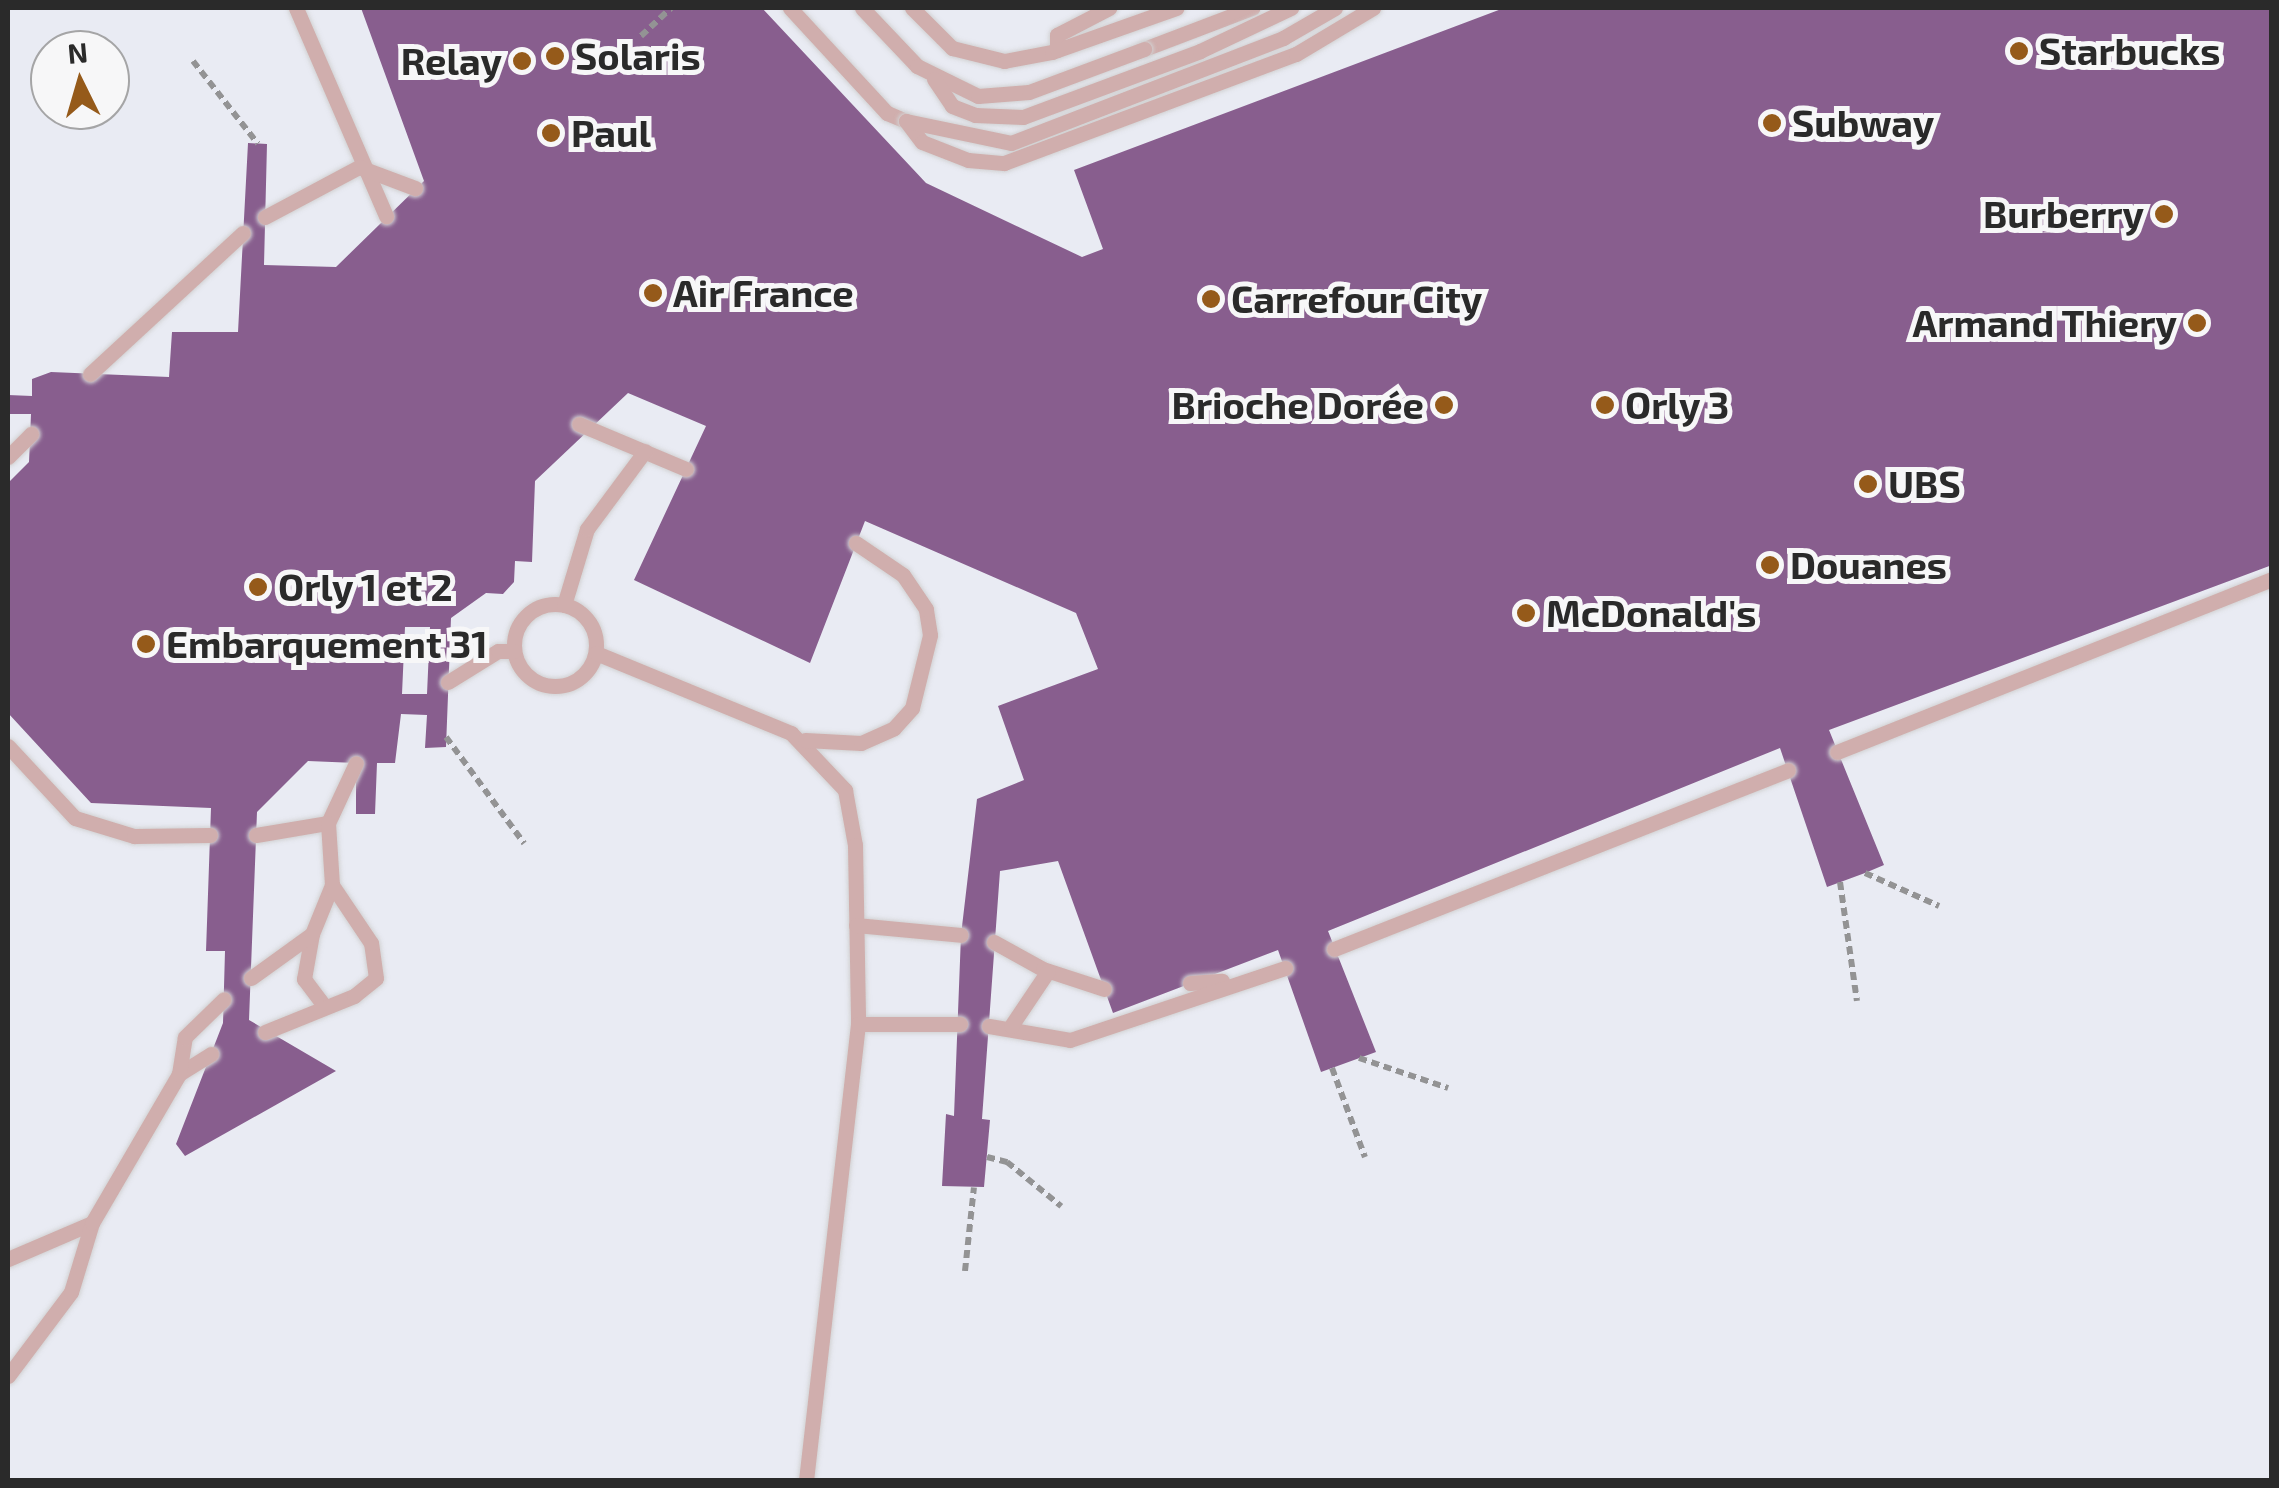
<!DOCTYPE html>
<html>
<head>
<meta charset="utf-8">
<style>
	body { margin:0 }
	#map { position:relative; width:2279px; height:1488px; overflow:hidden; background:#f7f7f8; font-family:"Exo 2",sans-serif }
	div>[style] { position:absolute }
	.built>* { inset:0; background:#e9ebf3 }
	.building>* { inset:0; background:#885e8e }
	.path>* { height:6px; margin-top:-3px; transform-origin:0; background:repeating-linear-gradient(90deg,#939394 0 8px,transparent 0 13px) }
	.roads { filter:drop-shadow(0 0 2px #d2d2d3) drop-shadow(0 0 2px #d2d2d3) }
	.service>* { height:15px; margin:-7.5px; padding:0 7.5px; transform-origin:7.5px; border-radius:7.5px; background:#d0aead }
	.service>.ring { margin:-7.5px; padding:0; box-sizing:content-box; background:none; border:15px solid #d0aead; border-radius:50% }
	.path-bridge>* { height:6px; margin-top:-3px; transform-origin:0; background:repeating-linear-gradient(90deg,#939394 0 8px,transparent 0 13px) }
	.bridges { filter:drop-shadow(0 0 2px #d2d2d3) drop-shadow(0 0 2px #d2d2d3) }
	.service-bridge>* { height:15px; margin:-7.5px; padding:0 7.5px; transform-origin:7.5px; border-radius:7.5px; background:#d0aead }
	.dots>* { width:28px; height:28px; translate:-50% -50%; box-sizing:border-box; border:5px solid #f7f7f8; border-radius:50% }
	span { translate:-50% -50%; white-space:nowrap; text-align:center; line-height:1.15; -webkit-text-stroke:10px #f7f7f8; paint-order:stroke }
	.poi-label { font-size:38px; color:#2a2a2a; font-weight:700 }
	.left { translate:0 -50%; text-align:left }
	.right { translate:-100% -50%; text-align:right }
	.frame { position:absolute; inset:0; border:10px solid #2a2a2a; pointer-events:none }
	.north { position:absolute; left:30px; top:30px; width:100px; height:100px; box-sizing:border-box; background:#f7f7f8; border:2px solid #a5a5a6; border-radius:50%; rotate:355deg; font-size:28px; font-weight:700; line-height:40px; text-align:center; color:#2a2a2a }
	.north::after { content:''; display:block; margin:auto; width:35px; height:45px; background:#955a1a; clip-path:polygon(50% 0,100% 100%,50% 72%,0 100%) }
</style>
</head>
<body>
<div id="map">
	<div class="built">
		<i style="clip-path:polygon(evenodd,8px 8px,2271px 8px,2271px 1480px,8px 1480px,8px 8px,50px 50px,110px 50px,110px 110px,50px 110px,50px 50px)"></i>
	</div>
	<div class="building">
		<i style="clip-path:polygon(evenodd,361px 8px,762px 8px,926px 183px,1082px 257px,1103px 249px,1074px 170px,1504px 8px,2272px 8px,2272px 565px,1829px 730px,1884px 865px,1865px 873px,1827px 887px,1780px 748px,1328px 931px,1376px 1052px,1321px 1072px,1278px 950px,1113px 1013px,1058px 861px,1000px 871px,982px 1119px,990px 1120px,984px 1187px,942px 1186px,946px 1114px,954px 1116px,961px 935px,977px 799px,1024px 780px,998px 706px,1098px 669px,1076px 613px,865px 521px,810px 663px,634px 580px,706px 426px,628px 393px,535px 481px,532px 562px,515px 561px,514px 582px,503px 594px,486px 593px,451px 618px,446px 747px,425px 748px,427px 715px,401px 714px,395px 763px,377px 763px,375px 814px,356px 814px,356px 763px,308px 761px,257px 812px,249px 1020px,336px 1071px,185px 1156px,176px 1144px,223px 1023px,225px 951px,206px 951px,211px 808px,91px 803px,8px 713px,8px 483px,29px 462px,31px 414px,8px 414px,8px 395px,32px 396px,32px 379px,51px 372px,169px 377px,172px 332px,238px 332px,248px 143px,267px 144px,264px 265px,336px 267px,424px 181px,361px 8px,405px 627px,430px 627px,427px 694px,402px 694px,405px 627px)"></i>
	</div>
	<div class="path">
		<i style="left:193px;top:61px;width:105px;rotate:51.9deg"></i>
		<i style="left:446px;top:737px;width:132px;rotate:53.7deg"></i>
		<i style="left:1865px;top:873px;width:81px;rotate:24deg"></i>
		<i style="left:1840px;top:882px;width:120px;rotate:81.9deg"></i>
		<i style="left:1359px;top:1058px;width:94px;rotate:18.6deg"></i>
		<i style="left:1332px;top:1068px;width:95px;rotate:69.7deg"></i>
		<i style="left:987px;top:1157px;width:21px;rotate:14deg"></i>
		<i style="left:1007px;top:1162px;width:70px;rotate:39.2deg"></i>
		<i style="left:965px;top:1271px;width:84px;rotate:-83.9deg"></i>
	</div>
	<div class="roads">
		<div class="service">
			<i style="left:296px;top:8px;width:227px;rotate:66.6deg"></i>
			<i style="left:790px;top:8px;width:143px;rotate:47.3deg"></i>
			<i style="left:887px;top:113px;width:21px;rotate:23deg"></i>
			<i style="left:912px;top:8px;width:57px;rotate:45deg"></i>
			<i style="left:952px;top:48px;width:54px;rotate:14deg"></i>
			<i style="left:1004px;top:61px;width:49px;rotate:-10.6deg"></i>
			<i style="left:1052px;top:52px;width:132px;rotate:-19.5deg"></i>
			<i style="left:1144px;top:49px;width:116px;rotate:-20.8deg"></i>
			<i style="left:1057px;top:50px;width:15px;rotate:-90deg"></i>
			<i style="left:1057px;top:35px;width:59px;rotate:-27.4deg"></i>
			<i style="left:265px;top:217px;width:106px;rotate:-28deg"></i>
			<i style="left:359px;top:167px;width:60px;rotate:20.6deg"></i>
			<i style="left:90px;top:374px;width:208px;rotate:-42.7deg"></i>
			<i style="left:579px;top:424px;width:116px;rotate:22.8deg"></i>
			<i style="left:8px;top:457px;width:33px;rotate:-45deg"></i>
			<i class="ring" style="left:514px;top:604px;width:67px;height:67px"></i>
			<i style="left:564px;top:605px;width:79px;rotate:-73.2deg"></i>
			<i style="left:587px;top:529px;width:97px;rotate:-53.4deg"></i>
			<i style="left:596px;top:653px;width:211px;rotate:22.3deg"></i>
			<i style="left:791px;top:733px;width:79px;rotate:46.5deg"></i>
			<i style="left:845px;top:790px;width:56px;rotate:79.7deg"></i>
			<i style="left:855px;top:845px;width:179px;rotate:89deg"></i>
			<i style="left:858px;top:1024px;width:459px;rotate:96.5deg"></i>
			<i style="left:448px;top:682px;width:59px;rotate:-31.8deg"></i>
			<i style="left:498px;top:651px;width:16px"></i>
			<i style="left:805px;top:740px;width:56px;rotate:3.1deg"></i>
			<i style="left:861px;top:743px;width:36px;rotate:-24deg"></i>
			<i style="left:894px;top:728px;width:27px;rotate:-48deg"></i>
			<i style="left:912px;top:708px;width:75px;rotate:-76.1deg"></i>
			<i style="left:930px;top:635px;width:26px;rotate:-99deg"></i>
			<i style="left:926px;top:609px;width:41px;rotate:-124.1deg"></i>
			<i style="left:903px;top:575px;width:57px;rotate:-145.8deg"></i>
			<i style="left:8px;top:746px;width:98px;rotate:47.1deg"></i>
			<i style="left:75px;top:818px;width:62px;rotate:17deg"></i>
			<i style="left:134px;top:836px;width:76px;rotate:-0.8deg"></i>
			<i style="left:1837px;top:752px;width:468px;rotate:-21.7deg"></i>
			<i style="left:256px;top:835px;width:73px;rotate:-9.5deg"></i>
			<i style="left:328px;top:823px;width:66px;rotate:-65deg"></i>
			<i style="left:856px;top:925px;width:105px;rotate:5.4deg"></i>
			<i style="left:312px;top:934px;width:46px;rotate:100.1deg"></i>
			<i style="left:304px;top:979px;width:34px;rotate:53deg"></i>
			<i style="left:994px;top:942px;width:56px;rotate:28.9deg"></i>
			<i style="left:1043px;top:969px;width:64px;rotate:18.2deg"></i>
			<i style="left:1334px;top:949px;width:488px;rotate:-21.5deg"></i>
			<i style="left:251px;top:978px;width:75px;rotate:-35.8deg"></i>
			<i style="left:312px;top:934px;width:53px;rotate:-67.8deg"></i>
			<i style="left:332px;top:885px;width:62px;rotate:-93.7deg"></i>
			<i style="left:1190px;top:983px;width:32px;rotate:-4deg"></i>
			<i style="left:858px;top:1024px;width:102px"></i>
			<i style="left:989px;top:1026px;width:82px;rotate:9.8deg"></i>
			<i style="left:1070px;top:1040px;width:227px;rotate:-18.5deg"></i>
			<i style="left:1011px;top:1026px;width:66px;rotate:-56.1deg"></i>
			<i style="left:265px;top:1032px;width:96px;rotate:-22deg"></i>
			<i style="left:354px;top:996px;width:28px;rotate:-39deg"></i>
			<i style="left:376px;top:978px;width:35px;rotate:-98deg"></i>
			<i style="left:371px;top:943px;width:70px;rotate:-123.9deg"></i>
			<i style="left:179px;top:1074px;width:38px;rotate:-32deg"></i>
			<i style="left:8px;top:1259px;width:91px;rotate:-23.2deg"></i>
			<i style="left:8px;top:1376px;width:105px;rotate:-53.1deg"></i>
			<i style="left:71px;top:1292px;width:72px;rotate:-73.1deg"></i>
			<i style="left:92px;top:1223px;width:173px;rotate:-59.7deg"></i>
			<i style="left:179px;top:1074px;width:37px;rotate:-81deg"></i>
			<i style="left:185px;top:1037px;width:54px;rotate:-44.3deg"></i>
		</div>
	</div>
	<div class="path-bridge">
		<i style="left:641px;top:36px;width:41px;rotate:-43deg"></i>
	</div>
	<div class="bridges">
		<div class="service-bridge">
			<i style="left:862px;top:8px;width:80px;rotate:46.5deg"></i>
			<i style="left:917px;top:66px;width:68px;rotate:26.2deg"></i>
			<i style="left:978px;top:96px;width:51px;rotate:-4.5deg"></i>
			<i style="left:1029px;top:92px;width:123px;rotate:-20.5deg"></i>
			<i style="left:934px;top:79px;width:32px;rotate:56deg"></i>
			<i style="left:952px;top:106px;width:25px;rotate:21deg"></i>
			<i style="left:975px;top:115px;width:48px;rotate:2.4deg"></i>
			<i style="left:1023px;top:117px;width:189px;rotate:-20.4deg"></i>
			<i style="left:1200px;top:51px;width:101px;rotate:-25.3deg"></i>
			<i style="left:906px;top:121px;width:26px;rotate:53deg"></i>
			<i style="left:922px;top:142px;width:49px;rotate:21.4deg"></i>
			<i style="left:968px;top:160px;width:36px;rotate:5deg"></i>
			<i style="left:1004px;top:163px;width:312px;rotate:-20.5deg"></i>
			<i style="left:1296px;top:54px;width:90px;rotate:-30.9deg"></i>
			<i style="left:906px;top:121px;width:107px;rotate:11.8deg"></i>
			<i style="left:1011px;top:143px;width:292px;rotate:-21.1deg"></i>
			<i style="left:1283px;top:38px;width:60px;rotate:-30deg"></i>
		</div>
	</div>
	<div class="dots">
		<i style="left:2019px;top:51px;background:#955a1a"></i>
		<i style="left:555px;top:56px;background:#955a1a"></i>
		<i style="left:522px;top:61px;background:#955a1a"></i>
		<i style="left:1772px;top:123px;background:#955a1a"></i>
		<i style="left:551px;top:133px;background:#955a1a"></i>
		<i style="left:2164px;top:214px;background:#955a1a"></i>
		<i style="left:653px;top:293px;background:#955a1a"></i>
		<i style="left:1211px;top:299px;background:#955a1a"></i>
		<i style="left:2197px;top:323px;background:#955a1a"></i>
		<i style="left:1444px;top:405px;background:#955a1a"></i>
		<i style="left:1605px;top:405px;background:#955a1a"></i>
		<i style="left:1868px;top:484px;background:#955a1a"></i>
		<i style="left:1770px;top:565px;background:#955a1a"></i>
		<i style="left:258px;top:587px;background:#955a1a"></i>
		<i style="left:1526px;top:613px;background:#955a1a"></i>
		<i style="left:146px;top:644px;background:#955a1a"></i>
	</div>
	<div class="poi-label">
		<span class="left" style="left:2039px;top:51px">Starbucks</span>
		<span class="left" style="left:575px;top:56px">Solaris</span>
		<span class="right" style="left:502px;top:61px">Relay</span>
		<span class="left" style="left:1792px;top:123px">Subway</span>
		<span class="left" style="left:571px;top:133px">Paul</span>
		<span class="right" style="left:2144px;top:214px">Burberry</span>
		<span class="left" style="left:673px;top:293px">Air France</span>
		<span class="left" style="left:1231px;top:299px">Carrefour City</span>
		<span class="right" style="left:2177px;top:323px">Armand Thiery</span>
		<span class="right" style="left:1424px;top:405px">Brioche Dorée</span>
		<span class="left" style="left:1625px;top:405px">Orly 3</span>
		<span class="left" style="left:1888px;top:484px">UBS</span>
		<span class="left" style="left:1790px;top:565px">Douanes</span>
		<span class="left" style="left:278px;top:587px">Orly 1 et 2</span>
		<span class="left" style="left:1546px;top:613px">McDonald's</span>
		<span class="left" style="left:166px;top:644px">Embarquement 31</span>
	</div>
	<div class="frame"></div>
	<div class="north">N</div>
</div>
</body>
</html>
